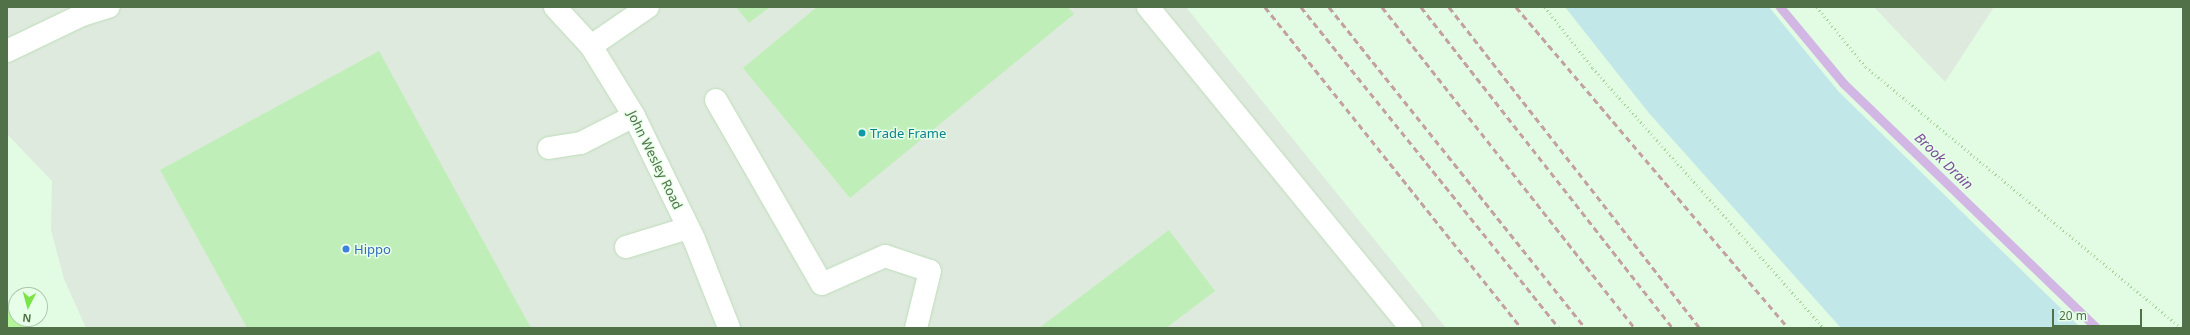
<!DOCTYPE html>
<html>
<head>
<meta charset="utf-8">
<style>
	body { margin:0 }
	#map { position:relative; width:2190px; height:335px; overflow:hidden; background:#e2fce3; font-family:"Noto Sans",sans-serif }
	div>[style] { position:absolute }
	.industrial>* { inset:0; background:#deeadd }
	.green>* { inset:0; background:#c1e7e9 }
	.stream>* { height:9px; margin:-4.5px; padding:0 4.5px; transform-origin:4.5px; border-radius:4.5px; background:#d2b7e4 }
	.building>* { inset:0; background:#c0eeb8 }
	.path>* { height:2.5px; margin-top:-1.25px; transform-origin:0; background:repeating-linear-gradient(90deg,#a6d59d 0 1px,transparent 0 4px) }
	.roads { filter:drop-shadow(0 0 1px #beddbb) drop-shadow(0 0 1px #beddbb) }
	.minor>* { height:22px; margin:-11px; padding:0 11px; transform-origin:11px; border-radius:11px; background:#fff }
	.highway>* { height:22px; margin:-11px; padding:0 11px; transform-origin:11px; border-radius:11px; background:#b4f599 }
	.rail>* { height:3px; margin-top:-1.5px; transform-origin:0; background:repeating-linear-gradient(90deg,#c4a1a1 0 6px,transparent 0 10px) }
	.dots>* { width:11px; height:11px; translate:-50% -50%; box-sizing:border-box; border:2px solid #e7ffe9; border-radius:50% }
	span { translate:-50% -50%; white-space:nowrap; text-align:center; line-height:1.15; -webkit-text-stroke:3px #e7ffe9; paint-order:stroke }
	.culture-label { font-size:13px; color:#0d838f }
	.left { translate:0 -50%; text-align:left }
	.street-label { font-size:13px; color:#517249 }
	.shop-label { font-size:13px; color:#366cbe }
	.water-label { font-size:14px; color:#7c4c9a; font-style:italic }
	.frame { position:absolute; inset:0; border:8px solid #517249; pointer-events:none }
	.north { position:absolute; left:8px; top:287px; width:40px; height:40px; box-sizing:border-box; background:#e7ffe9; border:1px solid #abc7a9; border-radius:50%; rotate:186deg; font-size:11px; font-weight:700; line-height:16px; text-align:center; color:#517249 }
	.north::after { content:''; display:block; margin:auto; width:14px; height:18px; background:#7be448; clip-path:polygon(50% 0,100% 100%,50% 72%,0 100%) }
	.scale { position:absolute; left:2052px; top:309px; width:90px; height:18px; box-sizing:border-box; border:2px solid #517249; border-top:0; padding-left:5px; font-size:12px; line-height:14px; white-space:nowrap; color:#517249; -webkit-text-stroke:3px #e7ffe9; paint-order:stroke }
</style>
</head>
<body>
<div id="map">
	<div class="industrial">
		<i style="clip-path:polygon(7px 7px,1186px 7px,1446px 328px,86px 328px,64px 279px,51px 230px,52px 181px,7px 134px)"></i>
		<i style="clip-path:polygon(1874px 7px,1994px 7px,1945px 82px)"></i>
	</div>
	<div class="green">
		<i style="clip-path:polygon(1565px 7px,1769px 7px,1839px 92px,2081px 328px,1841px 328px,1648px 112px)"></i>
	</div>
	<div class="stream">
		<i style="left:1780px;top:7px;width:99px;rotate:50.3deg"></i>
		<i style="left:1843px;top:83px;width:353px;rotate:44deg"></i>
	</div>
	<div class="building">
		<i style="clip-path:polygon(736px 7px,770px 7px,749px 23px)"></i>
		<i style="clip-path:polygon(817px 7px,1068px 7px,1074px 14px,850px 198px,743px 68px)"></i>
		<i style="clip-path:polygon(379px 51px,531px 328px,247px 328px,160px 170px)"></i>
		<i style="clip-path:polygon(1169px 230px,1215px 291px,1166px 328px,1039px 328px)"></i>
	</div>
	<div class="path">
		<i style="left:1545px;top:7px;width:78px;rotate:51.8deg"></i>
		<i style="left:1593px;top:68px;width:348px;rotate:48.4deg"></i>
		<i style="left:1817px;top:7px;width:77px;rotate:50.8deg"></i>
		<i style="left:1866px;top:67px;width:410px;rotate:39.6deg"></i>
	</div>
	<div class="roads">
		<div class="minor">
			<i style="left:555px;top:7px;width:53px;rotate:47.3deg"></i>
			<i style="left:591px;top:46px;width:82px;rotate:58.4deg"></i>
			<i style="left:634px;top:116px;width:137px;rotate:64deg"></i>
			<i style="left:694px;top:239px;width:96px;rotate:68.5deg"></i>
			<i style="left:1148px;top:7px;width:415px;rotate:50.7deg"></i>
			<i style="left:591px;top:46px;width:69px;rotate:-34.4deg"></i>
			<i style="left:7px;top:51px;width:83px;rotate:-25.6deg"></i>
			<i style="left:82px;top:15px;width:28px;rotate:-17deg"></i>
			<i style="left:716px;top:100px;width:212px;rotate:60.1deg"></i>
			<i style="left:822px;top:284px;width:69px;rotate:-24deg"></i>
			<i style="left:885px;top:256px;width:47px;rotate:18.4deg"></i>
			<i style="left:930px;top:271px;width:59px;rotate:103.8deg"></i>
			<i style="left:549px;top:148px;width:32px;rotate:-9deg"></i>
			<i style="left:581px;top:143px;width:59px;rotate:-27deg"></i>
			<i style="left:626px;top:247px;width:65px;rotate:-17deg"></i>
		</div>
		<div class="highway">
			<i style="left:7px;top:315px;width:14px;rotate:65deg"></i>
		</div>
	</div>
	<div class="rail">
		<i style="left:1265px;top:7px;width:411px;rotate:51.4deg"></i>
		<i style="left:1301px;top:7px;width:412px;rotate:51.2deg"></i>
		<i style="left:1329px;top:7px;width:411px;rotate:51.4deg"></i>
		<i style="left:1382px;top:7px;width:409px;rotate:51.8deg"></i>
		<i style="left:1421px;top:7px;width:408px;rotate:51.9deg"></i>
		<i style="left:1449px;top:7px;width:407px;rotate:52deg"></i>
		<i style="left:1516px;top:7px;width:421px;rotate:49.7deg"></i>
	</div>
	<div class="dots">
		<i style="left:862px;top:133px;background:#0f9aa8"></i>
		<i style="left:346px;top:249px;background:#3f7fe0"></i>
	</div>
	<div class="culture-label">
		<span class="left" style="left:870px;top:133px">Trade Frame</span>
	</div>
	<div class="street-label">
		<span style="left:655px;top:160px;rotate:64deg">John Wesley Road</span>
	</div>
	<div class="shop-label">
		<span class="left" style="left:354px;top:249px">Hippo</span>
	</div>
	<div class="water-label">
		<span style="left:1944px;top:161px;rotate:44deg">Brook Drain</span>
	</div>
	<div class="frame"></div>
	<div class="north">N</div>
	<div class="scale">20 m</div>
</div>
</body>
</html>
